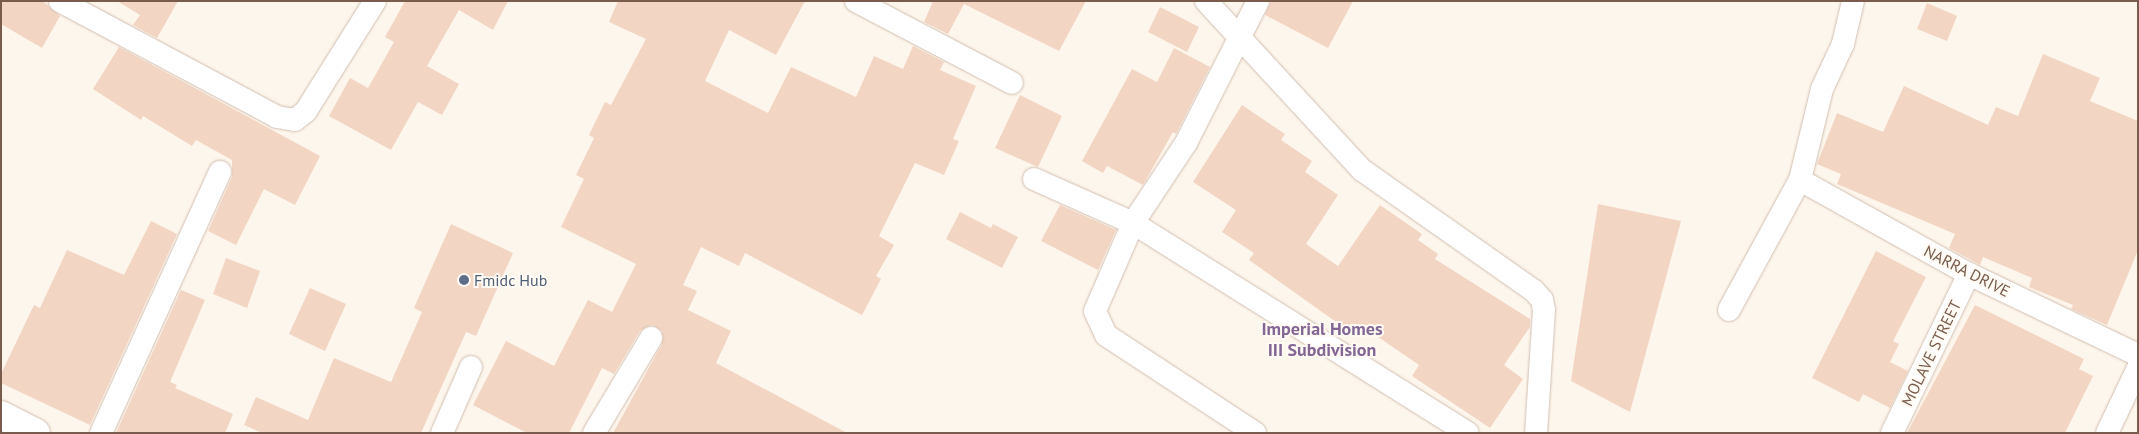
<!DOCTYPE html>
<html>
<head>
<meta charset="utf-8">
<style>
	body { margin:0 }
	#map { position:relative; width:2139px; height:434px; overflow:hidden; background:#fdf6ec; font-family:"PT Sans",sans-serif }
	div>[style] { position:absolute }
	.building>* { inset:0; background:#f3d5c3 }
	.roads { filter:drop-shadow(0 0 1px #d1beb0) drop-shadow(0 0 1px #d1beb0) }
	.street>* { height:22px; margin:-11px; padding:0 11px; transform-origin:11px; border-radius:11px; background:#fff }
	.secondary>* { height:28px; margin:-14px; padding:0 14px; transform-origin:14px; border-radius:14px; background:#fff }
	.dots>* { width:14px; height:14px; translate:-50% -50%; box-sizing:border-box; border:2px solid #fffaf3; border-radius:50% }
	span { translate:-50% -50%; white-space:nowrap; text-align:center; line-height:1.15; -webkit-text-stroke:4px #fffaf3; paint-order:stroke }
	.street-label { font-size:16px; color:#7a5c4d }
	.service-label { font-size:16px; color:#4e5e75 }
	.left { translate:0 -50%; text-align:left }
	.neighbourhood-label { font-size:18px; color:#846695; font-weight:700 }
	.frame { position:absolute; inset:0; border:2px solid #7a5c4d; pointer-events:none }
</style>
</head>
<body>
<div id="map">
	<div class="building">
		<i style="clip-path:polygon(1px 1px,43px 1px,60px 16px,42px 48px,1px 24px)"></i>
		<i style="clip-path:polygon(117px 1px,178px 1px,157px 38px,133px 25px,140px 15px)"></i>
		<i style="clip-path:polygon(405px 1px,508px 1px,493px 30px,459px 10px,427px 66px,459px 84px,442px 115px,418px 102px,391px 150px,329px 116px,350px 78px,368px 88px,394px 42px,385px 37px)"></i>
		<i style="clip-path:polygon(618px 1px,805px 1px,776px 55px,729px 30px,705px 81px,768px 113px,791px 67px,856px 97px,874px 56px,903px 69px,913px 46px,944px 62px,940px 70px,976px 86px,953px 139px,959px 141px,944px 175px,915px 163px,879px 236px,894px 245px,876px 276px,881px 279px,862px 315px,745px 253px,739px 266px,701px 247px,683px 285px,697px 291px,688px 310px,731px 331px,716px 363px,847px 433px,613px 433px,662px 344px,662px 331px,652px 325px,640px 331px,614px 374px,602px 368px,569px 433px,527px 433px,473px 405px,506px 341px,554px 366px,588px 300px,612px 312px,636px 264px,561px 227px,584px 179px,576px 175px,594px 138px,589px 135px,605px 102px,611px 105px,646px 39px,609px 22px)"></i>
		<i style="clip-path:polygon(933px 1px,1086px 1px,1059px 51px,964px 4px,948px 34px,924px 22px)"></i>
		<i style="clip-path:polygon(1271px 1px,1353px 1px,1328px 48px,1265px 15px)"></i>
		<i style="clip-path:polygon(1927px 3px,1957px 16px,1947px 41px,1917px 29px)"></i>
		<i style="clip-path:polygon(1160px 7px,1199px 27px,1187px 52px,1148px 32px)"></i>
		<i style="clip-path:polygon(119px 47px,320px 156px,295px 205px,264px 189px,236px 245px,208px 231px,232px 177px,232px 160px,196px 140px,192px 146px,143px 116px,141px 120px,93px 89px)"></i>
		<i style="clip-path:polygon(1174px 48px,1210px 67px,1176px 134px,1173px 132px,1143px 185px,1107px 166px,1103px 173px,1082px 161px,1132px 69px,1157px 82px)"></i>
		<i style="clip-path:polygon(2043px 54px,2100px 78px,2090px 101px,2138px 121px,2138px 250px,2107px 325px,2071px 309px,2073px 305px,2029px 287px,2032px 278px,1983px 257px,1980px 265px,1975px 262px,1949px 248px,1955px 234px,1837px 184px,1841px 174px,1817px 164px,1837px 113px,1883px 132px,1904px 86px,1988px 125px,1996px 107px,2018px 116px)"></i>
		<i style="clip-path:polygon(1020px 95px,1062px 116px,1038px 167px,995px 148px)"></i>
		<i style="clip-path:polygon(1242px 105px,1285px 134px,1281px 140px,1312px 161px,1305px 172px,1338px 195px,1306px 244px,1338px 266px,1380px 205px,1422px 234px,1418px 240px,1438px 254px,1435px 259px,1530px 319px,1530px 327px,1504px 365px,1523px 379px,1490px 428px,1412px 376px,1419px 365px,1368px 330px,1363px 337px,1346px 329px,1249px 260px,1254px 253px,1222px 232px,1236px 210px,1193px 182px)"></i>
		<i style="clip-path:polygon(1598px 204px,1681px 221px,1630px 412px,1571px 381px)"></i>
		<i style="clip-path:polygon(1060px 205px,1116px 230px,1098px 270px,1041px 241px)"></i>
		<i style="clip-path:polygon(960px 212px,991px 228px,993px 224px,1018px 237px,1002px 268px,946px 239px)"></i>
		<i style="clip-path:polygon(151px 221px,177px 234px,90px 425px,1px 383px,1px 374px,34px 305px,40px 308px,67px 250px,124px 275px)"></i>
		<i style="clip-path:polygon(451px 224px,513px 253px,476px 336px,466px 332px,421px 433px,262px 433px,244px 425px,256px 397px,308px 420px,334px 358px,391px 382px,422px 312px,414px 308px)"></i>
		<i style="clip-path:polygon(1876px 251px,1926px 277px,1893px 341px,1899px 344px,1890px 362px,1908px 371px,1890px 408px,1863px 394px,1859px 402px,1812px 378px)"></i>
		<i style="clip-path:polygon(226px 258px,260px 271px,247px 308px,213px 294px)"></i>
		<i style="clip-path:polygon(310px 288px,346px 304px,325px 351px,289px 334px)"></i>
		<i style="clip-path:polygon(181px 290px,205px 300px,170px 382px,177px 385px,175px 388px,233px 414px,225px 433px,116px 433px)"></i>
		<i style="clip-path:polygon(1975px 305px,2084px 359px,2079px 369px,2093px 376px,2065px 433px,1907px 433px)"></i>
	</div>
	<div class="roads">
		<div class="street">
			<i style="left:60px;top:1px;width:246px;rotate:28.1deg"></i>
			<i style="left:277px;top:117px;width:18px;rotate:9deg"></i>
			<i style="left:295px;top:120px;width:14px;rotate:-39deg"></i>
			<i style="left:306px;top:111px;width:130px;rotate:-57.9deg"></i>
			<i style="left:856px;top:1px;width:176px;rotate:27.7deg"></i>
			<i style="left:1206px;top:1px;width:230px;rotate:47.3deg"></i>
			<i style="left:1362px;top:170px;width:210px;rotate:35.1deg"></i>
			<i style="left:1534px;top:291px;width:12px;rotate:48deg"></i>
			<i style="left:1542px;top:300px;width:10px;rotate:79deg"></i>
			<i style="left:1544px;top:310px;width:123px;rotate:93.7deg"></i>
			<i style="left:1034px;top:179px;width:108px;rotate:24deg"></i>
			<i style="left:1133px;top:223px;width:395px;rotate:32.1deg"></i>
			<i style="left:1800px;top:180px;width:193px;rotate:29.1deg"></i>
			<i style="left:1969px;top:274px;width:187px;rotate:25.6deg"></i>
			<i style="left:1729px;top:310px;width:148px;rotate:-61.4deg"></i>
			<i style="left:1800px;top:180px;width:94px;rotate:-76.4deg"></i>
			<i style="left:1822px;top:89px;width:50px;rotate:-65deg"></i>
			<i style="left:1843px;top:44px;width:44px;rotate:-76.9deg"></i>
			<i style="left:101px;top:433px;width:287px;rotate:-65.5deg"></i>
			<i style="left:442px;top:433px;width:72px;rotate:-66.3deg"></i>
			<i style="left:594px;top:433px;width:111px;rotate:-59deg"></i>
			<i style="left:1255px;top:433px;width:178px;rotate:-146.7deg"></i>
			<i style="left:1106px;top:335px;width:26px;rotate:-115deg"></i>
			<i style="left:1095px;top:311px;width:96px;rotate:-66.6deg"></i>
			<i style="left:1133px;top:223px;width:96px;rotate:-56.5deg"></i>
			<i style="left:1186px;top:143px;width:159px;rotate:-63.1deg"></i>
			<i style="left:1892px;top:433px;width:177px;rotate:-64.2deg"></i>
			<i style="left:2107px;top:433px;width:72px;rotate:-64.5deg"></i>
		</div>
		<div class="secondary">
			<i style="left:1px;top:415px;width:39px;rotate:27deg"></i>
		</div>
	</div>
	<div class="dots">
		<i style="left:464px;top:280px;background:#5c6f8a"></i>
	</div>
	<div class="street-label">
		<span style="left:1967px;top:271px;rotate:27deg">NARRA DRIVE</span>
		<span style="left:1931px;top:353px;rotate:-64deg">MOLAVE STREET</span>
	</div>
	<div class="service-label">
		<span class="left" style="left:474px;top:280px">Fmidc Hub</span>
	</div>
	<div class="neighbourhood-label">
		<span style="left:1322px;top:340px">Imperial Homes<br>III Subdivision</span>
	</div>
	<div class="frame"></div>
</div>
</body>
</html>
